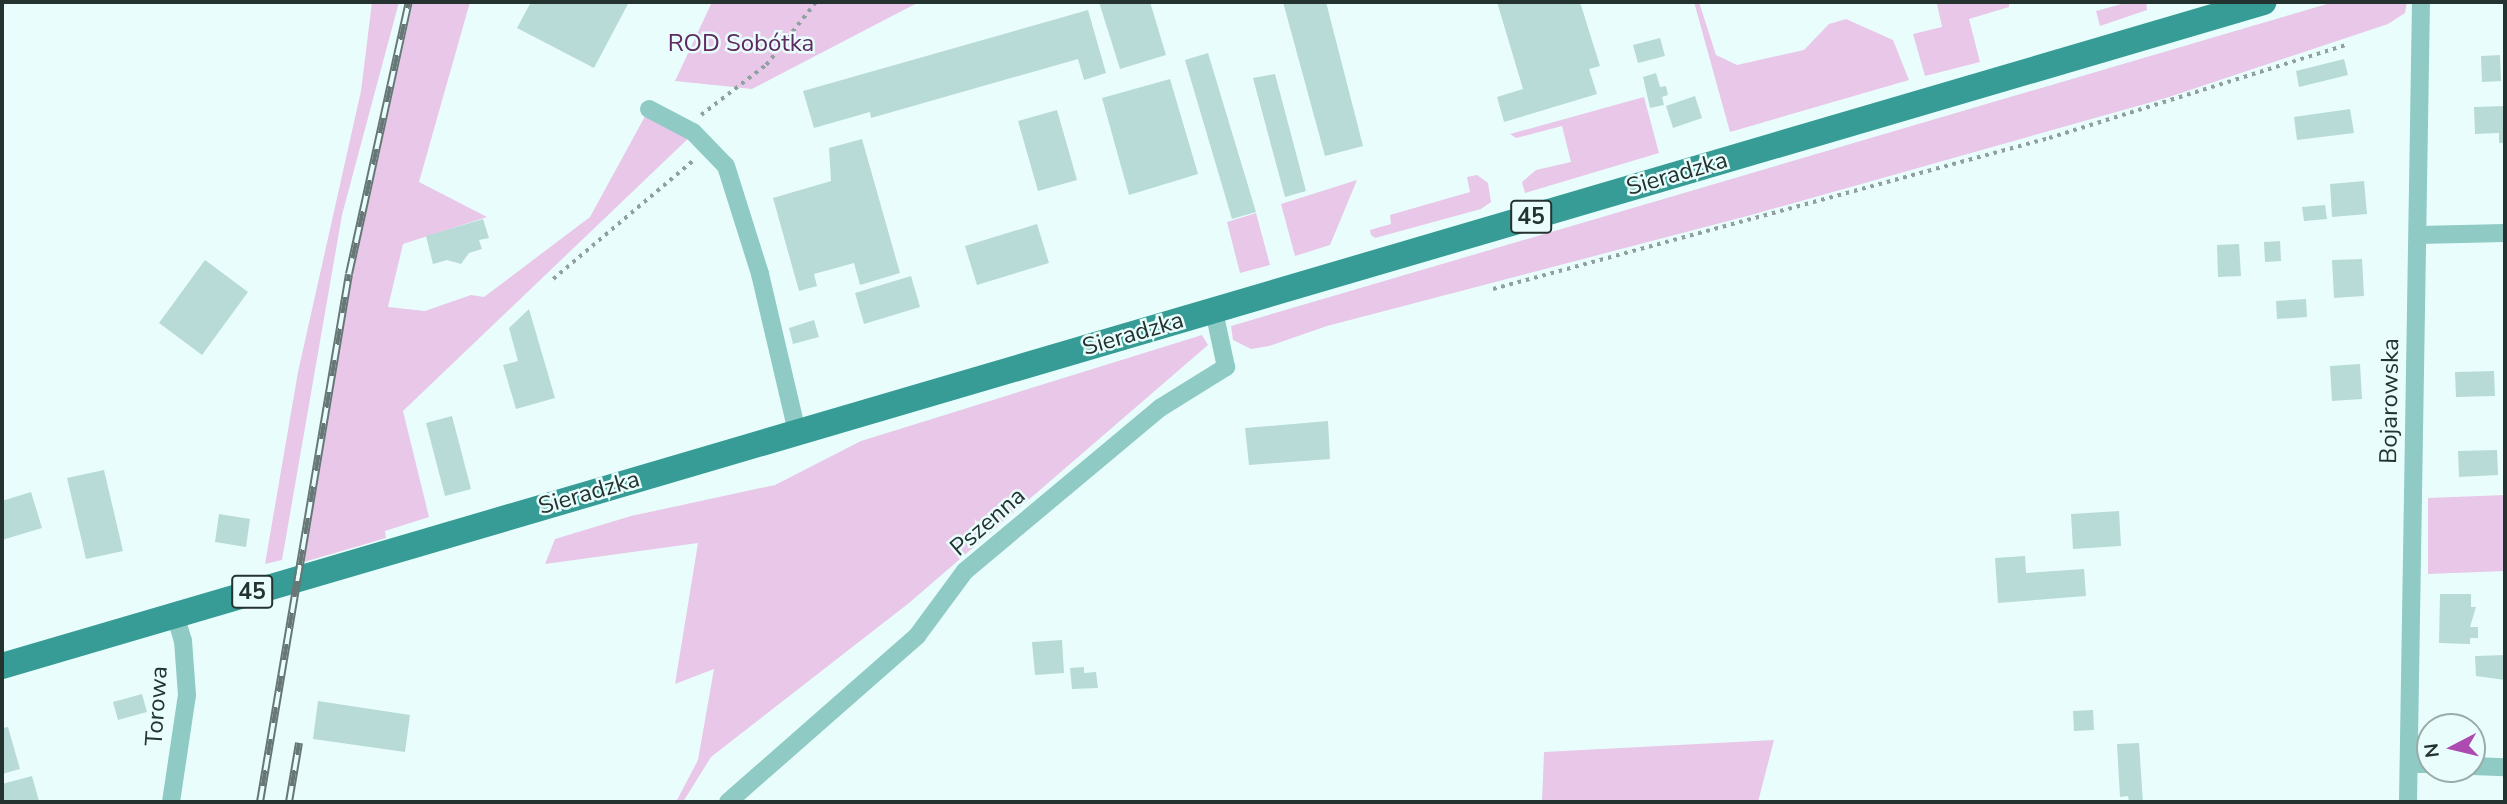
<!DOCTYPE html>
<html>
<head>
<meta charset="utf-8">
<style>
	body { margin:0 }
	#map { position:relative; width:2507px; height:804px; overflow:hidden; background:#e9fefc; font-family:"Nunito Sans",sans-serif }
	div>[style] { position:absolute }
	.green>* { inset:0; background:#e8c7e8 }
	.building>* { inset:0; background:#b8dbd7 }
	.path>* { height:3.5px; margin-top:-1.75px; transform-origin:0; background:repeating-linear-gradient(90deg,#8fa19f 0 3.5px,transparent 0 8.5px) }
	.minor>* { height:18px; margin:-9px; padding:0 9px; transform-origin:9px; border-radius:9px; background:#8fcac4 }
	.primary>* { height:26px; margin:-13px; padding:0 13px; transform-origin:13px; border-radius:13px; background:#369c95 }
	.rail>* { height:8px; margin-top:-4px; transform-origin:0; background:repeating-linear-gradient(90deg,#e9fefc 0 16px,#667775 0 32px); box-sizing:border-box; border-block:2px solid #667775 }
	span { translate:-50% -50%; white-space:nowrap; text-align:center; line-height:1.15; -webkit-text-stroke:5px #e9fefc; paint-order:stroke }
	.shield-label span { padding:2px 5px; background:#e9fefc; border:2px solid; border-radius:5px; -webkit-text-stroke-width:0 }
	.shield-label { font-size:23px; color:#243230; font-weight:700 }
	.park-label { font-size:24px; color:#5e2a60 }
	.street-label { font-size:24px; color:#243230 }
	.frame { position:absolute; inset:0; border:4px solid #243230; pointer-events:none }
	.north { position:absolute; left:2416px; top:713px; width:70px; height:70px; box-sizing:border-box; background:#e9fefc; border:2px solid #9aacaa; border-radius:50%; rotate:263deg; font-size:19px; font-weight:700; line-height:28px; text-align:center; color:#243230 }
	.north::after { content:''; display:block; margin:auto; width:24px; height:32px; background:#ae4bb1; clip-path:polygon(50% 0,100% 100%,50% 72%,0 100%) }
</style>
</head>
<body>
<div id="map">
	<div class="green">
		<i style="clip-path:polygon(372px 2px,399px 2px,342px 215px,282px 560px,265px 564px,298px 372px,361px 91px)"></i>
		<i style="clip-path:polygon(413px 2px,470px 2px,419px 182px,487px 217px,403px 244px,388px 307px,425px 311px,471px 295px,484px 297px,590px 217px,649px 109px,694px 133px,403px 411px,429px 517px,385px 531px,386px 538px,304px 562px,352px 275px)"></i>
		<i style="clip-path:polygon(712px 2px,919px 2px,752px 89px,675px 81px)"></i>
		<i style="clip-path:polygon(1694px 2px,1699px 2px,1716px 55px,1737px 65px,1804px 50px,1829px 24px,1846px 19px,1893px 40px,1909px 80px,1730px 132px)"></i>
		<i style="clip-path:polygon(1946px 2px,2009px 2px,2009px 7px,1969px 19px,1980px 62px,1925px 76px,1913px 34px,1942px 27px,1937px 4px)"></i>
		<i style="clip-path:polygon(2129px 2px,2146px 2px,2147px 10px,2100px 26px,2096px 11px)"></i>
		<i style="clip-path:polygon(2334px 2px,2407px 2px,2405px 13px,2388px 24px,2166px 98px,1751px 215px,1327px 326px,1269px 346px,1251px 349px,1233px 340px,1231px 326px)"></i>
		<i style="clip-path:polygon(1644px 97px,1659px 153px,1525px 193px,1522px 182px,1536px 170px,1571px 162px,1562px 126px,1516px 138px,1510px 134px)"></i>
		<i style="clip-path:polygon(1477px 175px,1488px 183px,1491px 202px,1481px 209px,1375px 238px,1371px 235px,1370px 230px,1391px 224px,1390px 215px,1470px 192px,1467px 177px)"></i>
		<i style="clip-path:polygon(1357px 180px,1330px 245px,1295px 256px,1281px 204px)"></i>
		<i style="clip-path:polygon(1256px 213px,1270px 265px,1240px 273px,1227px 222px)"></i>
		<i style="clip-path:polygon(1202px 335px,1208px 345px,909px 603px,711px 757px,683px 802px,676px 802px,698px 760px,714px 669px,675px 684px,698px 543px,545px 564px,555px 539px,631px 516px,775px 485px,861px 441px)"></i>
		<i style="clip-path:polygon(2505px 495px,2505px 571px,2428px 574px,2428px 498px)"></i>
		<i style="clip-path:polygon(1774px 740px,1758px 802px,1542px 802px,1544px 752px)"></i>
	</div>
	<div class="building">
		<i style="clip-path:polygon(531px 2px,629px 2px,594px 68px,517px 28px)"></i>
		<i style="clip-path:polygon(1099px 2px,1150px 2px,1166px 55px,1120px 69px)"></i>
		<i style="clip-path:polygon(1283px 2px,1326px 2px,1363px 146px,1325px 156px)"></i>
		<i style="clip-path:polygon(1497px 2px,1580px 2px,1600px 66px,1589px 69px,1597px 94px,1504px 122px,1497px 97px,1523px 89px)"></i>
		<i style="clip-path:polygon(1088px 10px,1106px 73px,1084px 80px,1078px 59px,871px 118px,870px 112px,814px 128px,803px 91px)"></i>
		<i style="clip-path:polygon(1660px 38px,1665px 56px,1638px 63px,1633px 45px)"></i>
		<i style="clip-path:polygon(1208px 53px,1256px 212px,1232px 219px,1185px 60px)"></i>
		<i style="clip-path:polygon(2500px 55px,2501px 81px,2482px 82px,2481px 56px)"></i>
		<i style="clip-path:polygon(2344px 59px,2348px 75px,2299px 87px,2296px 71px)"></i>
		<i style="clip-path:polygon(1656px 73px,1660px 87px,1666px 86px,1668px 95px,1662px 97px,1664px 105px,1650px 108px,1643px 77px)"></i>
		<i style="clip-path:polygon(1275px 74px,1306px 191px,1285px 197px,1253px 78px)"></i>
		<i style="clip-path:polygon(1170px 79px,1198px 174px,1129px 195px,1102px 98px)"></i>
		<i style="clip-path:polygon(1695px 96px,1702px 118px,1673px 128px,1666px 106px)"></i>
		<i style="clip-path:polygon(2505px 106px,2505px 143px,2499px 143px,2499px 133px,2475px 134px,2474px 107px)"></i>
		<i style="clip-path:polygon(2350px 109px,2354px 133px,2297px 140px,2294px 117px)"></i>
		<i style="clip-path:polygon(1057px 110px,1077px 180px,1038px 191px,1018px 121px)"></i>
		<i style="clip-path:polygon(862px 139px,900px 273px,860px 285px,854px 263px,814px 274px,817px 286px,799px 291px,773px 198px,831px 181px,829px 148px)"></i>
		<i style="clip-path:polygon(2364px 181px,2367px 214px,2332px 217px,2330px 184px)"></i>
		<i style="clip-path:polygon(2325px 205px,2327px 219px,2304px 221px,2302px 207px)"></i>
		<i style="clip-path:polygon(483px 219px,489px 238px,479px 240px,482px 249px,469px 253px,461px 264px,447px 260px,433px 264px,426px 236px)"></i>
		<i style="clip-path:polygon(1037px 224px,1049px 263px,977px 285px,965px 246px)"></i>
		<i style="clip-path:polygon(2280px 241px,2281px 261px,2265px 262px,2264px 242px)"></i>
		<i style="clip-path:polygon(2239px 244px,2241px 276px,2218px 277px,2217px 245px)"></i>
		<i style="clip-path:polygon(2362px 259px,2364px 296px,2334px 298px,2332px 260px)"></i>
		<i style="clip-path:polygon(205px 260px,248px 292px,202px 355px,159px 323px)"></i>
		<i style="clip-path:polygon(911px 276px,920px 307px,864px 324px,855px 293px)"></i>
		<i style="clip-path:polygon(2306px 299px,2307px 317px,2277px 319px,2276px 301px)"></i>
		<i style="clip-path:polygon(529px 309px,555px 398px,516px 409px,503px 365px,518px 361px,509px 328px)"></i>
		<i style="clip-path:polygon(814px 320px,819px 337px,793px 344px,789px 328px)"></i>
		<i style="clip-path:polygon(2360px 364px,2362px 399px,2332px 401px,2330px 366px)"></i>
		<i style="clip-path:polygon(2494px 371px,2495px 396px,2456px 397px,2455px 372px)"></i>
		<i style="clip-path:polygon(452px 416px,471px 489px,445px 496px,426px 423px)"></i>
		<i style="clip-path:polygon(1328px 421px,1330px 459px,1249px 465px,1245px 428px)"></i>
		<i style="clip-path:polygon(2497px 450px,2498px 475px,2459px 477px,2458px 451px)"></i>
		<i style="clip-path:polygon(104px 470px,123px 551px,86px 559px,67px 478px)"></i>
		<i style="clip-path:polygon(31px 492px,42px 528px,2px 540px,2px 501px)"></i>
		<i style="clip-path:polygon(2119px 511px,2121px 546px,2073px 549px,2071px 514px)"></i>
		<i style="clip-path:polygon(219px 514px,250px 519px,246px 547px,215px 542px)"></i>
		<i style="clip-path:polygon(2025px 556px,2026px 573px,2084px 569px,2086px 596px,1998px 603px,1995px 558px)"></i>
		<i style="clip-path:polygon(2440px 594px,2471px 594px,2471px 607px,2476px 607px,2470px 627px,2478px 627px,2478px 638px,2470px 638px,2470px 644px,2439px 643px)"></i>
		<i style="clip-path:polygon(1062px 640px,1064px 673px,1035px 675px,1032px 642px)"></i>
		<i style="clip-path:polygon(2505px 655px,2505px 680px,2476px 676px,2475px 656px)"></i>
		<i style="clip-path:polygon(1084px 667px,1084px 673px,1096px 672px,1098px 688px,1072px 689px,1070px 668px)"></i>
		<i style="clip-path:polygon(142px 694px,147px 712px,118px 720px,113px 702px)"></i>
		<i style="clip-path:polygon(318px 701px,410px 715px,405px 752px,313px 739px)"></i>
		<i style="clip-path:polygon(2093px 710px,2094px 730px,2074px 731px,2073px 711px)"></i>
		<i style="clip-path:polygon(8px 727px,20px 769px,2px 774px,2px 728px)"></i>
		<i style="clip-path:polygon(2139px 743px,2143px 802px,2129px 802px,2128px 796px,2120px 797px,2117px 744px)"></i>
		<i style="clip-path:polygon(32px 776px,39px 801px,2px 802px,2px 784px)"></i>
	</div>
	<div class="path">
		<i style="left:701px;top:115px;width:82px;rotate:-37.6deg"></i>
		<i style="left:766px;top:65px;width:80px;rotate:-51.6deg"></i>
		<i style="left:553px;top:279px;width:186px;rotate:-40.2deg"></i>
		<i style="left:1493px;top:289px;width:576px;rotate:-15.19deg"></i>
		<i style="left:2049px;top:138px;width:314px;rotate:-17.4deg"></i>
	</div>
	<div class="minor">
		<i style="left:649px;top:109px;width:50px;rotate:27.6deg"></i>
		<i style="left:693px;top:132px;width:47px;rotate:45.9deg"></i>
		<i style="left:726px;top:166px;width:113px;rotate:72.5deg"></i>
		<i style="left:760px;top:274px;width:162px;rotate:76.8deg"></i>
		<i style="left:2418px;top:235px;width:87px;rotate:-1.3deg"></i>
		<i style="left:2409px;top:764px;width:21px"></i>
		<i style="left:2472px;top:766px;width:33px;rotate:2deg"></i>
		<i style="left:171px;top:802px;width:108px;rotate:-81.5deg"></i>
		<i style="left:187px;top:695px;width:54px;rotate:-94.2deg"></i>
		<i style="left:183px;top:641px;width:28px;rotate:-107deg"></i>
		<i style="left:728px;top:802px;width:252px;rotate:-41.3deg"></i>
		<i style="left:917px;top:636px;width:81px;rotate:-53.6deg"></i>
		<i style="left:965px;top:571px;width:254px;rotate:-39.9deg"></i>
		<i style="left:1160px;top:408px;width:78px;rotate:-31.8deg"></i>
		<i style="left:1226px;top:367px;width:57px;rotate:-102.1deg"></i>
		<i style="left:2408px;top:802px;width:800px;rotate:-89.07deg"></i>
	</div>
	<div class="primary">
		<i style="left:2px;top:666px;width:2357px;rotate:-16.36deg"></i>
	</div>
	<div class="rail">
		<i style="left:260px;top:802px;width:535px;rotate:-80.43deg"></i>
		<i style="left:349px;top:274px;width:279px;rotate:-77.6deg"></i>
		<i style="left:289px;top:802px;width:60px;rotate:-80.4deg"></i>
	</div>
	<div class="shield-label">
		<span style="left:1531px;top:217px">45</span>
		<span style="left:252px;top:592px">45</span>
	</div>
	<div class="park-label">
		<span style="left:741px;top:44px">ROD Sobótka</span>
	</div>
	<div class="street-label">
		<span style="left:1677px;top:174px;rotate:-16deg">Sieradzka</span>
		<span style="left:1133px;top:334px;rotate:-16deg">Sieradzka</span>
		<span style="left:2390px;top:401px;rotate:-89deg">Bojarowska</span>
		<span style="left:589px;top:493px;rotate:-16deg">Sieradzka</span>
		<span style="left:988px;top:522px;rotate:-41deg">Pszenna</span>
		<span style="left:157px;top:706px;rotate:-86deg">Torowa</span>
	</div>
	<div class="frame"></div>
	<div class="north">N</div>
</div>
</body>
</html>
